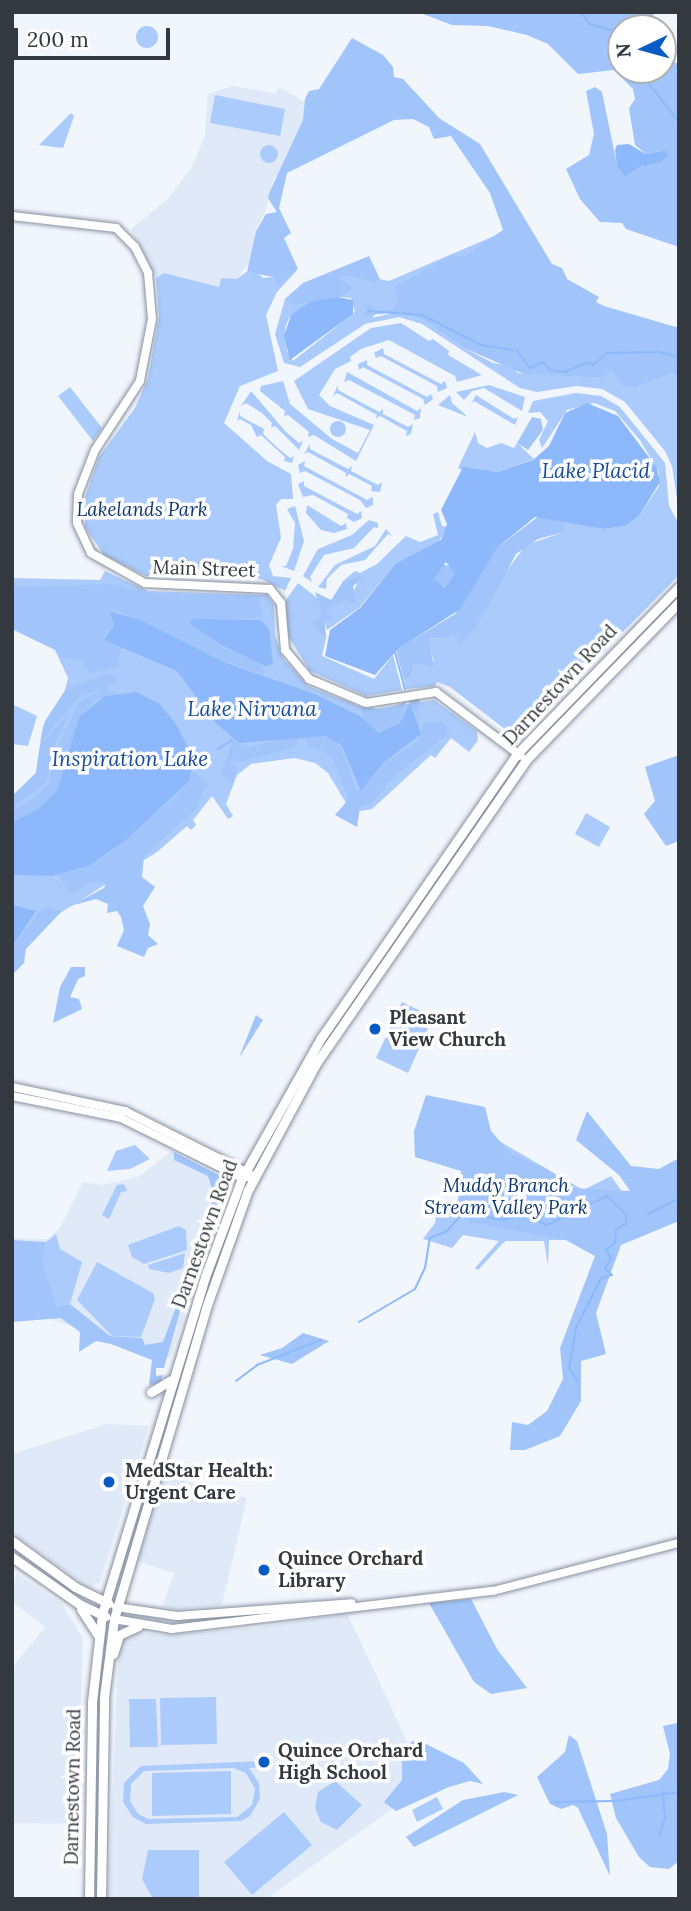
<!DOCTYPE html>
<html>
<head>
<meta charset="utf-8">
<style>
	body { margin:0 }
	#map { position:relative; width:691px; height:1911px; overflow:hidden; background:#f1f5fc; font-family:Lora,serif }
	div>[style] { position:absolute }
	.built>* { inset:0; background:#e0e9f7 }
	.green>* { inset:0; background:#abcbfc }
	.round { border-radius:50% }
	.forest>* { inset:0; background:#a1c5fb }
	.water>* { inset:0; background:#8db9fc }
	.stream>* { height:2px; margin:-1px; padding:0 1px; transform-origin:1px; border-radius:1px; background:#8db9fc }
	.roads { filter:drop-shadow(0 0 2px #8690a0) drop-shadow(0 0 2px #8690a0) }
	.secondary>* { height:8px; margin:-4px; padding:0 4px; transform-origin:4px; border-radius:4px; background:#fff }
	.primary>* { height:9px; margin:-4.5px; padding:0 4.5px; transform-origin:4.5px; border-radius:4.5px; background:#fff }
	.dots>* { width:19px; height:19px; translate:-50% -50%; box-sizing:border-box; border:4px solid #fff; border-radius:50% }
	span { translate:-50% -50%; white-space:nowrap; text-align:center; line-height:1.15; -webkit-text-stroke:7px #fff; paint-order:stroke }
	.park-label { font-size:19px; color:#0e3771; font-style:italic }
	.street-label { font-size:19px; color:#34393f }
	.poi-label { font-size:19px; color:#34393f; font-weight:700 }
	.left { translate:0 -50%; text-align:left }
	.water-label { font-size:21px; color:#164c99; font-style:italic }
	.frame { position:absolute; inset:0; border:14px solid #34393f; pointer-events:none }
	.north { position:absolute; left:607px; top:14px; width:70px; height:70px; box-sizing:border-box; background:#fff; border:2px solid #aeb0b2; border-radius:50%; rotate:265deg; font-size:19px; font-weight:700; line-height:28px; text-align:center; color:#34393f }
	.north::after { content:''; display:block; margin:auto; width:24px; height:32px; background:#065bc4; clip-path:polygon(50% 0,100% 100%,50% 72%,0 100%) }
	.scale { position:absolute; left:14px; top:28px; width:156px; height:32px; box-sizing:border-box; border:4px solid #34393f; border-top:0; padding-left:9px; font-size:21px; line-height:24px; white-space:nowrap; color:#34393f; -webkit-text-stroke:5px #fff; paint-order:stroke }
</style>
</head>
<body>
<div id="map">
	<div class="built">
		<i style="clip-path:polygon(234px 86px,275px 93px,279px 87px,312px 106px,279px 176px,274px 177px,265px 212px,255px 231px,251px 260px,237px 279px,237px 291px,157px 280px,131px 229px,167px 200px,191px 169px,205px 136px,208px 93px)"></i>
		<i style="clip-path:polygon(172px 1151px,218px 1174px,224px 1197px,170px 1358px,25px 1311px,12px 1312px,12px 1238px,47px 1239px,60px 1228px,83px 1182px,102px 1185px,138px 1177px)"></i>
		<i style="clip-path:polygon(107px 1424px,149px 1426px,100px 1582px,89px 1588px,12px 1533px,12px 1454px)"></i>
		<i style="clip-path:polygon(163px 1475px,247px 1498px,222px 1605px,176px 1610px,163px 1606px,174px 1573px,136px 1561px)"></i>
		<i style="clip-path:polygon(16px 1573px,62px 1604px,83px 1638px,77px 1824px,12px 1823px,12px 1668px,45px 1627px,12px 1601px)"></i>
		<i style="clip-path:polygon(347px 1613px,427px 1784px,266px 1899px,108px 1899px,119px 1641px,130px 1631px,163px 1635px,254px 1628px)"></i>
	</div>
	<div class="green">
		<i class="round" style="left:136px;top:26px;width:22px;height:22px"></i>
		<i style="clip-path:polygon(215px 95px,285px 109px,280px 136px,210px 123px)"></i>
		<i style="clip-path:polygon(71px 113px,74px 116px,63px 148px,39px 145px)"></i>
		<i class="round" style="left:260px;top:145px;width:18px;height:18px"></i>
		<i style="clip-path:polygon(501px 233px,464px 256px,408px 279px,392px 309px,378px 311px,372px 318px,393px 313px,421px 319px,464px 348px,493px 363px,512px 366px,518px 373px,604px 378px,611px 370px,637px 387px,671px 374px,679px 376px,679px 512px,672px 466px,665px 451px,625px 402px,602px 389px,576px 386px,537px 392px,520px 388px,422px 324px,399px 317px,365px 324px,300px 367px,284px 363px,275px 334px,285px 299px,309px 302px,289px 318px,285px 328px,287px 351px,293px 361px,355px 312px,351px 298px,340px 297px,339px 279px,349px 276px,377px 284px,380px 279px,389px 281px)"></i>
		<i style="clip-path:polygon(298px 269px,277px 292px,266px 315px,278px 371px,240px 386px,224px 423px,267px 461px,291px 474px,293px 499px,281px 499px,276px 505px,281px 538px,269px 565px,273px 576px,291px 578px,285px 591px,261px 579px,146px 576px,104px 555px,85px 527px,85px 497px,99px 457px,135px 408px,148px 378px,159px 317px,156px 278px,164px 273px,219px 287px,221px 278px,237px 279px,246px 272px,258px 273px,263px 278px,273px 277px,277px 285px)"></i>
		<i style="clip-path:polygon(401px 323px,429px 341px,433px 339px,449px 351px,448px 355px,482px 375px,457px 382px,455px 376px,389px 340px,361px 349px,350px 357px,351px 361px,335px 369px,319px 395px,330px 406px,374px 425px,356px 461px,314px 435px,308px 437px,309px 432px,288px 415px,284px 416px,285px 411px,260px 391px,261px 386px,283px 381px,290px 404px,332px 439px,358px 453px,370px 430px,308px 409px,294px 381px,371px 328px)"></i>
		<i style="clip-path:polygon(383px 348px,384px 354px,441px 384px,445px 381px,447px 388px,438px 392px,437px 386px,381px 356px,376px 358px,374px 353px)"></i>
		<i style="clip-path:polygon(367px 360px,367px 365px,427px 397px,431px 394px,433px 399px,425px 405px,423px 399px,363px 367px,359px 370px,358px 364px)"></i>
		<i style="clip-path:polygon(347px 372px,417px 411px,421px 408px,420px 418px,414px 420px,415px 415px,349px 380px,344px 382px)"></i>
		<i style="clip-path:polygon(338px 385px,338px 390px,379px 412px,383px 409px,383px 414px,408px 427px,413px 424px,411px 434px,406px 436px,407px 431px,380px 416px,376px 419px,377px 415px,337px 393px,333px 396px)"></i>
		<i style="clip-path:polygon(489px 385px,525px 397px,522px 411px,484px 388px,472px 391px,464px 400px,456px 392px)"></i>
		<i style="clip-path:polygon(70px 387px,102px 428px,93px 441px,58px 396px)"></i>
		<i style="clip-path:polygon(251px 391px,285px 431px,299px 443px,303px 441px,299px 450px,275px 426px,271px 428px,272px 423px,262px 413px,246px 403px,241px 406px)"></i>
		<i style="clip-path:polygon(576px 393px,601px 396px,620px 407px,665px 463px,669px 506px,679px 524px,679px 575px,521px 735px,514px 736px,450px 687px,437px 682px,435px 686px,406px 689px,404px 680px,412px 677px,414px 663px,434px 662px,428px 638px,446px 639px,452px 632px,477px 626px,498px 582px,526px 545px,564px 532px,566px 525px,561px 519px,604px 529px,625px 526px,639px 516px,659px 486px,659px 472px,640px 440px,615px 411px,594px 403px,567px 410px,542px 448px,539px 440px,548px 421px,540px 412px,528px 413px,533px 401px)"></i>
		<i style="clip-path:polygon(450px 395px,452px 403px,468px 417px,438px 405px)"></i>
		<i style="clip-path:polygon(476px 395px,514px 419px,518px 417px,515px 425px,474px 401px,471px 404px)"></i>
		<i style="clip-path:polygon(240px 411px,240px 416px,264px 429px,263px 434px,279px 449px,290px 458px,294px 456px,292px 463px,284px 461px,285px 457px,261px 435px,257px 437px,251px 425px,240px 419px,237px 421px)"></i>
		<i class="round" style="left:330px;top:421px;width:16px;height:16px"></i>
		<i style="clip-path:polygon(475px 432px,478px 443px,487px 448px,501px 443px,514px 448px,517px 443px,534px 459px,497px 472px,462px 470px,458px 468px)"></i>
		<i style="clip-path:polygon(310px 444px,310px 449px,348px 469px,352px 466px,351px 471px,378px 485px,382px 482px,380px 492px,371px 491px,372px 486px,349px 474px,346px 477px,346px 473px,308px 452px,304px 454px)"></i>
		<i style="clip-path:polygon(305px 461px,304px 466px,367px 500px,373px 497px,373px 505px,366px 508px,360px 500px,305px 471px,300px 473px,298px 465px)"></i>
		<i style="clip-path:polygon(304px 481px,304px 486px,357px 514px,361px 511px,362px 518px,354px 522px,347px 518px,348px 514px,313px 495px,303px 497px,298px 484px)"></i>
		<i style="clip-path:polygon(307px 505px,341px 526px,346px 523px,347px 529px,334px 533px,321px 530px,306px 513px)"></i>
		<i style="clip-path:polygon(295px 506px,304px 541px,294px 571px,281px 566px,286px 566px,293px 549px,295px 523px,287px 509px)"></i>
		<i style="clip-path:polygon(438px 512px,442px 526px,447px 527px,437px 545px,395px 564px,359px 608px,327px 630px,325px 622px,331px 619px,327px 609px,352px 595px,361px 575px,331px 601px,343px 581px,355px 571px,360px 573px,377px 564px,406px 536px,420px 542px,438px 535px,433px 514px)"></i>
		<i style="clip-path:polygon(369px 520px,378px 523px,378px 528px,374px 527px,354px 548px,324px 555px,310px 577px,312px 582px,303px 576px,318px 549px,352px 535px)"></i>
		<i style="clip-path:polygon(386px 529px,392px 536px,388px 534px,365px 560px,341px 565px,327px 579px,326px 589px,318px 587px,335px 565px,375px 546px)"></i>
		<i style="clip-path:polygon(105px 571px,148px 591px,267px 595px,274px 605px,275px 635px,282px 657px,308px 686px,368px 710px,434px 700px,477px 731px,478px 740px,469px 752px,451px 738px,435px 758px,431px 755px,372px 809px,361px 811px,349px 808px,328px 773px,315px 763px,295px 758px,251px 764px,237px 775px,226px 804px,233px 816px,228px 819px,212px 796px,193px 820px,196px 825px,191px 830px,187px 826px,157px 852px,49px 920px,29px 942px,12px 973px,12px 796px,36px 773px,43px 726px,64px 694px,68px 678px,55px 650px,12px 629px,12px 578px,100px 580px)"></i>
		<i style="clip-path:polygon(298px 583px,320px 600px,326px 638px,322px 656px,374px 679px,393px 655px,402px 690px,366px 696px,310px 671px,288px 636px,286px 600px)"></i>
		<i style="clip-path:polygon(679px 591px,664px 612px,532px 747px,560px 715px)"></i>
		<i style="clip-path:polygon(12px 704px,37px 716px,28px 746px,12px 744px)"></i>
		<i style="clip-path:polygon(514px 768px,483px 816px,417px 911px,446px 864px)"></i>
		<i style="clip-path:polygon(586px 813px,610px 827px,599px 847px,575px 834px)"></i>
		<i style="clip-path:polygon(399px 932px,296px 1091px,255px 1166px,302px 1073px)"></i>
		<i style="clip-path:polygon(402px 1002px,433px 1017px,408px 1073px,376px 1058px)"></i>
		<i style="clip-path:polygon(475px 1127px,583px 1190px,611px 1176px,630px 1203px,640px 1237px,610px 1241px,603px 1260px,566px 1240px,549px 1240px,548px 1265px,544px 1241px,505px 1241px,478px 1270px,475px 1268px,499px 1241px,463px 1235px,452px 1248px,423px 1239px,435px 1223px,439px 1204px,456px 1207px)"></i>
		<i style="clip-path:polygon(135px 1145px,150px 1159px,130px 1169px,107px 1171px,116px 1151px)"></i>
		<i style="clip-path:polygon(117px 1185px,124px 1184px,127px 1191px,121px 1192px,109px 1219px,102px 1215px)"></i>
		<i style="clip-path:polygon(208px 1212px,217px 1214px,188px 1295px,181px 1308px,175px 1310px)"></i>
		<i style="clip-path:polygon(179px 1226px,186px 1230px,187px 1250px,144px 1264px,132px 1257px,128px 1245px)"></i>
		<i style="clip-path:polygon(56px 1234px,60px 1249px,82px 1262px,70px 1304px,57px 1306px,43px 1264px,46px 1242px)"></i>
		<i style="clip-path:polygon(185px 1253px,183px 1268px,169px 1273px,149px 1269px,148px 1265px)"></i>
		<i style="clip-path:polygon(97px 1262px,153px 1293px,155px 1299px,141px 1337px,112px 1336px,77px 1300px)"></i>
		<i style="clip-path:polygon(216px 1697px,217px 1744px,161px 1745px,160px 1698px)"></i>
		<i style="clip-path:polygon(129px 1699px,156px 1699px,158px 1747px,130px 1747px)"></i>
		<i style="clip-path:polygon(evenodd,260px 1761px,261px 1767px,249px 1768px,259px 1783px,260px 1799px,250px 1816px,241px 1821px,146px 1824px,133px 1817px,123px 1802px,124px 1783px,141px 1766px,260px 1761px,233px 1768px,246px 1773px,255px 1789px,252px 1805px,237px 1817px,148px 1819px,138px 1814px,130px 1801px,131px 1784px,144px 1771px,233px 1768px)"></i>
		<i style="clip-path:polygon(231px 1771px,231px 1814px,152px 1816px,152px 1773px)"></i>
		<i style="clip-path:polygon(335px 1781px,362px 1805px,337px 1830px,321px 1822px,315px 1808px,318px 1792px)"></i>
		<i style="clip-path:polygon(437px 1797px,443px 1809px,417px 1822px,412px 1810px)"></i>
		<i style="clip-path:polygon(284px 1812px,312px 1845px,252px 1895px,224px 1862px)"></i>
		<i style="clip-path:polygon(148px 1850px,199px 1850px,199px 1899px,153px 1899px,142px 1879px)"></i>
	</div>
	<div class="forest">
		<i style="clip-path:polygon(418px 12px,653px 12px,654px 28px,621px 28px,621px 70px,663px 70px,663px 49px,679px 66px,679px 247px,626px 229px,622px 223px,600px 222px,580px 199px,566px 169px,589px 155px,594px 134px,586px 91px,595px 87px,602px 92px,617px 165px,625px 177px,640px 167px,661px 163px,669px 155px,666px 150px,646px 154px,635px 145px,629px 108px,635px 99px,633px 89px,614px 70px,578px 74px,548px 44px,527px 35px,488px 26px,452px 25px)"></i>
		<i style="clip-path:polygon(352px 38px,383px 55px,393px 67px,394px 77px,403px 79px,439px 118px,480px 144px,552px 264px,562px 268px,567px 279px,599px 297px,596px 302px,604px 306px,679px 328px,679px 376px,671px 374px,637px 387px,624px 387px,612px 370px,604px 378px,524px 374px,464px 348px,421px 319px,393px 313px,364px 315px,368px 304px,378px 311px,392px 309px,398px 297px,394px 288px,401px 283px,452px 255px,464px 256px,503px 230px,490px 193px,451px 136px,434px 139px,429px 127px,413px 119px,394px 120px,287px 173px,279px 208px,291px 233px,284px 238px,298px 269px,277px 286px,273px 277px,247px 272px,256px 231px,266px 214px,277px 212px,268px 198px,270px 191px,303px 120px,305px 99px,309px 91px,319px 89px)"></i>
		<i style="clip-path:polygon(369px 256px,380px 279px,377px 284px,349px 276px,340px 279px,353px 288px,340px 297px,294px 305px,285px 299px,303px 283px)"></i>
		<i style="clip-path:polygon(532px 417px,541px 419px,543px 430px,528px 450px,517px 443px)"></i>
		<i style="clip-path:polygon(539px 516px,561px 519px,566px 525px,564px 532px,538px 539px,516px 554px,477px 626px,461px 643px,452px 633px,446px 639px,429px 638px,434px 667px,414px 663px,412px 677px,404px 680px,396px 650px,455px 614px,498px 547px)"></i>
		<i class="round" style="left:434px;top:565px;width:22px;height:22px"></i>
		<i style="clip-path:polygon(361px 575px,362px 579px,353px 586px,356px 604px,345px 600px,327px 609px,332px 619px,325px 622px,326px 638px,312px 624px,320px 618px,321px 608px,315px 592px,331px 600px,343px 583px)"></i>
		<i style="clip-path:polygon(112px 584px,155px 594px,259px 596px,263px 618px,188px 621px,222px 647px,262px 665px,264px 675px,226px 662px,113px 609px,109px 612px,113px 625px,103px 638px,121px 647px,118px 667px,90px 673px,81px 660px,59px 657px,56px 650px,12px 629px,12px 587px)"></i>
		<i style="clip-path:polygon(111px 673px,118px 682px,79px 697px,40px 743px,45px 721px,66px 689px)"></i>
		<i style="clip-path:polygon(105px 687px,116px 693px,97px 699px,79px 717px,57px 791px,38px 809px,12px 823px,12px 811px,35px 798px,49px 783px,54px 755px,78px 703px)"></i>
		<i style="clip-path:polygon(420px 697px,418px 717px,410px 702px,406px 702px,401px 721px,389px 731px,373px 730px,363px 719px,362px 706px,382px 710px)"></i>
		<i style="clip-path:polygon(69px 714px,52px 752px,47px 782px,12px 808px,12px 796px,36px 773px,40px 745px)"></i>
		<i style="clip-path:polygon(443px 722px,450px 733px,396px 775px,372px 803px,360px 807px,357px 827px,335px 815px,349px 799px,333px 760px,323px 751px,309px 747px,305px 739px,299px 739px,295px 748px,239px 762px,234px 758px,231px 764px,237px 768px,233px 783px,221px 773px,233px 741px,250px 747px,286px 738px,326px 736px,341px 747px,356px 789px,361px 791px,384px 764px,419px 740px,424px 723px)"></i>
		<i style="clip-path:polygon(679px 755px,679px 841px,666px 846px,644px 814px,655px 801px,645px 767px)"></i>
		<i style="clip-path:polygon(194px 771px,209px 786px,203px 790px,197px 808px,144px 856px,142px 877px,155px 887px,143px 906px,150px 924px,148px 935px,158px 944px,148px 948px,144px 957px,117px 946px,124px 930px,121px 917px,117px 911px,107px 913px,108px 904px,96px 899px,70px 906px,104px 888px,106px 883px,92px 882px,70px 894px,58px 875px,84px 869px,111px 852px,178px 794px)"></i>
		<i style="clip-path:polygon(47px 908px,62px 911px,26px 949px,24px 963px,12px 975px,12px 988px,12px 949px,38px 913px)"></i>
		<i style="clip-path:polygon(71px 967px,85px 967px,85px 976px,78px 979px,70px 997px,79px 999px,82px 1009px,53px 1023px,60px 987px)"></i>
		<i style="clip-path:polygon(256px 1015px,263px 1020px,241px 1055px,240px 1055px)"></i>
		<i style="clip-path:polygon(426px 1095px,485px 1107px,491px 1131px,511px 1154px,547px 1169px,572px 1188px,630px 1191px,619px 1175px,576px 1140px,587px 1111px,631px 1166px,659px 1169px,679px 1158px,679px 1221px,621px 1245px,596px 1313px,606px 1354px,581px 1361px,581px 1401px,560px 1436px,525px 1450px,510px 1450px,512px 1422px,528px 1425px,547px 1411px,563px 1379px,560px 1348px,595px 1256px,566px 1240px,470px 1222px,459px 1208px,461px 1171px,415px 1157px,414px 1131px)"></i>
		<i style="clip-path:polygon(174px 1152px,222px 1177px,217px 1188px,222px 1196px,217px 1214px,208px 1212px,214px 1196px,208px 1176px,174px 1160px)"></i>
		<i style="clip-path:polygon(12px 1240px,46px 1242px,43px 1264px,57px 1306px,70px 1304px,110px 1336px,142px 1338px,145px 1345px,163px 1342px,175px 1310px,181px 1308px,164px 1368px,156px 1368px,156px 1376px,163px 1375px,160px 1383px,149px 1385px,152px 1360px,111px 1344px,96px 1341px,79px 1352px,80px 1332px,61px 1318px,12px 1322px)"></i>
		<i style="clip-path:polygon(303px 1333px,329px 1341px,292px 1364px,260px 1355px,282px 1348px)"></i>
		<i style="clip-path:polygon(471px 1599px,497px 1649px,527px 1688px,491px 1694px,474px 1682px,429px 1603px)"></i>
		<i style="clip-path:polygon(677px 1723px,679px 1861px,669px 1869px,650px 1867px,639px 1857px,616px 1818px,610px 1794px,659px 1780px,668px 1769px,670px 1754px,663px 1726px)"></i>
		<i style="clip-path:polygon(569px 1735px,577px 1741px,607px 1834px,610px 1876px,578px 1808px,573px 1805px,561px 1809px,550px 1804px,537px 1777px,565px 1752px)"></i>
		<i style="clip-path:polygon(416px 1739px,464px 1763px,483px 1784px,470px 1781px,449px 1787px,396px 1811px,384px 1802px,402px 1780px,402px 1748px)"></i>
		<i style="clip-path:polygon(504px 1792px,518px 1795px,414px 1847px,406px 1837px,463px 1800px)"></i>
	</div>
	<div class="water">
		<i style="clip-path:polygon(629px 144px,646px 154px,666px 150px,669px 155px,661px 163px,640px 167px,625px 177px,617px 166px,615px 150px,617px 145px)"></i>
		<i style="clip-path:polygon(337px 297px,353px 300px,353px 314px,290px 360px,284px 336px,291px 315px,309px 302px)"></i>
		<i style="clip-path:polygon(evenodd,587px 403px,618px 416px,657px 468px,660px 482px,639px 516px,625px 526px,604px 529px,535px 517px,498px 547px,459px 610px,398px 649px,375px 675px,325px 656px,330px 630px,360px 608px,395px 564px,441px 540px,447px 524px,441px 510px,463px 467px,497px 472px,533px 460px,549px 446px,565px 413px,587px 403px,446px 562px,455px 574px,445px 588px,434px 579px,446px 562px)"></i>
		<i style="clip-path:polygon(109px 611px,140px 620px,226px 663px,315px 694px,360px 716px,379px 733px,400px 723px,410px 702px,421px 734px,383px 763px,361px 791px,342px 746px,326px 736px,239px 743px,216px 723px,177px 671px,104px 640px,114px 625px)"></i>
		<i style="clip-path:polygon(193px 619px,261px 620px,269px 629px,273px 664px,265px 666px,223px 646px,189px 623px)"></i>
		<i style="clip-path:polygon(136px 692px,160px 704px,177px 726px,193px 757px,190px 780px,126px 840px,89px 866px,53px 876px,12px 875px,12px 823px,38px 809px,57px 791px,79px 717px,105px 696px)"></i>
		<i style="clip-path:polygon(12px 905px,36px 911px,12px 947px)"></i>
	</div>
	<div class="stream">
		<i style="left:580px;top:12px;width:16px;rotate:50deg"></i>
		<i style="left:590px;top:24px;width:32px;rotate:16deg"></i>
		<i style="left:638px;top:70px;width:66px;rotate:51.7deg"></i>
		<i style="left:369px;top:311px;width:53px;rotate:4.3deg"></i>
		<i style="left:422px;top:315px;width:66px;rotate:27deg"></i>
		<i style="left:481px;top:345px;width:36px;rotate:9deg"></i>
		<i style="left:517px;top:351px;width:21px;rotate:53deg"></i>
		<i style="left:530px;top:368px;width:14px;rotate:-25deg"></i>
		<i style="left:543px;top:362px;width:11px;rotate:49deg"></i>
		<i style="left:550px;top:370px;width:15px;rotate:8deg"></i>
		<i style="left:565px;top:372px;width:24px;rotate:-24deg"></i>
		<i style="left:587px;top:362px;width:7px;rotate:27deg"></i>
		<i style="left:593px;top:365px;width:18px;rotate:-41deg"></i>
		<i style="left:607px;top:353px;width:53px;rotate:-1.1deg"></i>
		<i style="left:660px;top:352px;width:20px;rotate:15deg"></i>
		<i style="left:395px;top:652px;width:38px;rotate:75deg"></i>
		<i style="left:218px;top:749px;width:17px;rotate:-33deg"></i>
		<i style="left:648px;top:1214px;width:35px;rotate:-27deg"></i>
		<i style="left:359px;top:1322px;width:65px;rotate:-30.5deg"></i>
		<i style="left:415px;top:1289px;width:23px;rotate:-65deg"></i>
		<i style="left:425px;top:1268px;width:30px;rotate:-81deg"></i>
		<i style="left:430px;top:1238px;width:18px;rotate:-22deg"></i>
		<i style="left:447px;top:1231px;width:27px;rotate:-48deg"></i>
		<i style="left:465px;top:1211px;width:37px;rotate:14deg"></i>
		<i style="left:501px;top:1220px;width:26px;rotate:-11deg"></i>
		<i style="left:527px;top:1215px;width:22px;rotate:27deg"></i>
		<i style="left:547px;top:1225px;width:67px;rotate:-25.8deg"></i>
		<i style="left:607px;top:1196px;width:29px;rotate:44deg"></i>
		<i style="left:236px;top:1381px;width:26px;rotate:-37deg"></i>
		<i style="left:257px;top:1365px;width:69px;rotate:-21.3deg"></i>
		<i style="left:578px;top:1382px;width:17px;rotate:-123deg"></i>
		<i style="left:569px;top:1368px;width:41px;rotate:-80.1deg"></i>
		<i style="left:576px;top:1328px;width:56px;rotate:-63.4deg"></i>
		<i style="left:601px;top:1278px;width:11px;rotate:-15deg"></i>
		<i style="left:612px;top:1275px;width:10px;rotate:-135deg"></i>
		<i style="left:605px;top:1268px;width:11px;rotate:-56deg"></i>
		<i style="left:611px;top:1259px;width:11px;rotate:-117deg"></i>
		<i style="left:606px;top:1249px;width:11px;rotate:-34deg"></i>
		<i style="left:615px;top:1243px;width:14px;rotate:-86deg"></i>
		<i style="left:616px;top:1229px;width:11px;rotate:-27deg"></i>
		<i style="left:626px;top:1224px;width:9px;rotate:-90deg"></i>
		<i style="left:555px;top:1802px;width:59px;rotate:-1deg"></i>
		<i style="left:614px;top:1801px;width:66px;rotate:-7.9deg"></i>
		<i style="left:659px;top:1837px;width:21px;rotate:-73deg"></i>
		<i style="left:665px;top:1817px;width:25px;rotate:-95deg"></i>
	</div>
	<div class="roads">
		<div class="secondary">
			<i style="left:12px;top:216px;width:105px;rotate:6.6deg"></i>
			<i style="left:116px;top:228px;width:27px;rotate:45deg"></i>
			<i style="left:135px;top:247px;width:29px;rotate:63deg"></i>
			<i style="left:148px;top:273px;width:46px;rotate:85deg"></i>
			<i style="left:152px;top:319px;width:63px;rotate:101deg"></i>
			<i style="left:140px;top:381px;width:82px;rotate:123.1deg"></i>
			<i style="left:95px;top:450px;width:47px;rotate:111.1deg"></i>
			<i style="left:78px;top:494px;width:29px;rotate:92deg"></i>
			<i style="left:77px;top:523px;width:33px;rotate:65deg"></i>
			<i style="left:91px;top:553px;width:62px;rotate:29.1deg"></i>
			<i style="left:145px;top:583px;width:125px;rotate:2.7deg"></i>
			<i style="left:270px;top:589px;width:18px;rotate:52deg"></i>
			<i style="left:281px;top:603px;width:47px;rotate:85.1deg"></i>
			<i style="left:285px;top:650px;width:38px;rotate:50deg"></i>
			<i style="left:309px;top:679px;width:62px;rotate:22.8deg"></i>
			<i style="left:366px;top:703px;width:71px;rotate:-8.9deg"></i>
			<i style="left:436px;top:692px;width:106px;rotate:37deg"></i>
			<i style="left:12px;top:1087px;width:116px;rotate:12deg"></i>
			<i style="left:125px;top:1111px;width:144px;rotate:26.7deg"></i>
			<i style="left:12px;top:1096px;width:111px;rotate:11.4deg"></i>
			<i style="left:121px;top:1118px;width:135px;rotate:26.4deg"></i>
			<i style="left:242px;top:1178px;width:6px;rotate:-9deg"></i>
			<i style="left:116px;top:1607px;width:62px;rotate:8.4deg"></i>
			<i style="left:177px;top:1616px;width:175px;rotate:-4.2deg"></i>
			<i style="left:114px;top:1619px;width:59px;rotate:9.8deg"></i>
			<i style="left:172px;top:1629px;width:323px;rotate:-6.8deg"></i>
			<i style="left:493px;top:1591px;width:192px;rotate:-14.5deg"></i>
		</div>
		<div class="primary">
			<i style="left:151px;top:1392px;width:23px;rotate:-31deg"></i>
			<i style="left:12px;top:1541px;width:78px;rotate:36.1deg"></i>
			<i style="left:75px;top:1587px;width:37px;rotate:26deg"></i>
			<i style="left:12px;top:1557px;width:82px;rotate:35deg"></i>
			<i style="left:79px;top:1604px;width:29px;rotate:25deg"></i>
			<i style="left:81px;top:1609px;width:31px;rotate:57deg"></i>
			<i style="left:113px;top:1654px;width:20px;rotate:-72deg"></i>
			<i style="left:119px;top:1635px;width:21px;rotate:-25deg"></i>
			<i style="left:89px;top:1899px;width:197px;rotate:-89.1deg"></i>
			<i style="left:92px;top:1702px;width:89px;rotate:-83.5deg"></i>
			<i style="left:102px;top:1614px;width:352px;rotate:-73deg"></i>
			<i style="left:205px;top:1277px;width:106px;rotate:-69.5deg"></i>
			<i style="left:242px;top:1178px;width:161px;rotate:-60.6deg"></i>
			<i style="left:321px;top:1038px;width:345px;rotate:-55.4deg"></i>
			<i style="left:517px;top:754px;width:233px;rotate:-45.9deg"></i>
			<i style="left:101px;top:1899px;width:202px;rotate:-89.1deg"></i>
			<i style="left:104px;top:1697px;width:79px;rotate:-82.7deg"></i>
			<i style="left:114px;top:1619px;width:327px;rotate:-73.5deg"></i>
			<i style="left:207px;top:1305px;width:122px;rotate:-70.4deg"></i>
			<i style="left:248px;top:1190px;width:145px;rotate:-61.7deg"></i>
			<i style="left:317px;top:1062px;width:367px;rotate:-55.3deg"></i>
			<i style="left:526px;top:760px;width:220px;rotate:-45.9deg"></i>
		</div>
	</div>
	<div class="dots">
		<i style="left:375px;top:1029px;background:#065bc4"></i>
		<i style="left:109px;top:1482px;background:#065bc4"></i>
		<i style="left:264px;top:1570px;background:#065bc4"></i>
		<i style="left:264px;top:1762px;background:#065bc4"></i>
	</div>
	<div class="park-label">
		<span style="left:142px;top:510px">Lakelands Park</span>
		<span style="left:506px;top:1197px">Muddy Branch<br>Stream Valley Park</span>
	</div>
	<div class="street-label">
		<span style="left:204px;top:569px;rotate:2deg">Main Street</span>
		<span style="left:560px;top:685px;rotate:-47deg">Darnestown Road</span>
		<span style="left:205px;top:1234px;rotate:-70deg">Darnestown Road</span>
		<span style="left:73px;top:1787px;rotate:-89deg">Darnestown Road</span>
	</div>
	<div class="poi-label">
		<span class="left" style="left:389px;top:1029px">Pleasant<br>View Church</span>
		<span class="left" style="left:125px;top:1482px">MedStar Health:<br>Urgent Care</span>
		<span class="left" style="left:278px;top:1570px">Quince Orchard<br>Library</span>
		<span class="left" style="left:278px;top:1762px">Quince Orchard<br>High School</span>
	</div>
	<div class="water-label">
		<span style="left:596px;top:471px">Lake Placid</span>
		<span style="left:252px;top:709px">Lake Nirvana</span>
		<span style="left:130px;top:759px">Inspiration Lake</span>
	</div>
	<div class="frame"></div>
	<div class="north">N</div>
	<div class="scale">200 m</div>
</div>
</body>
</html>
